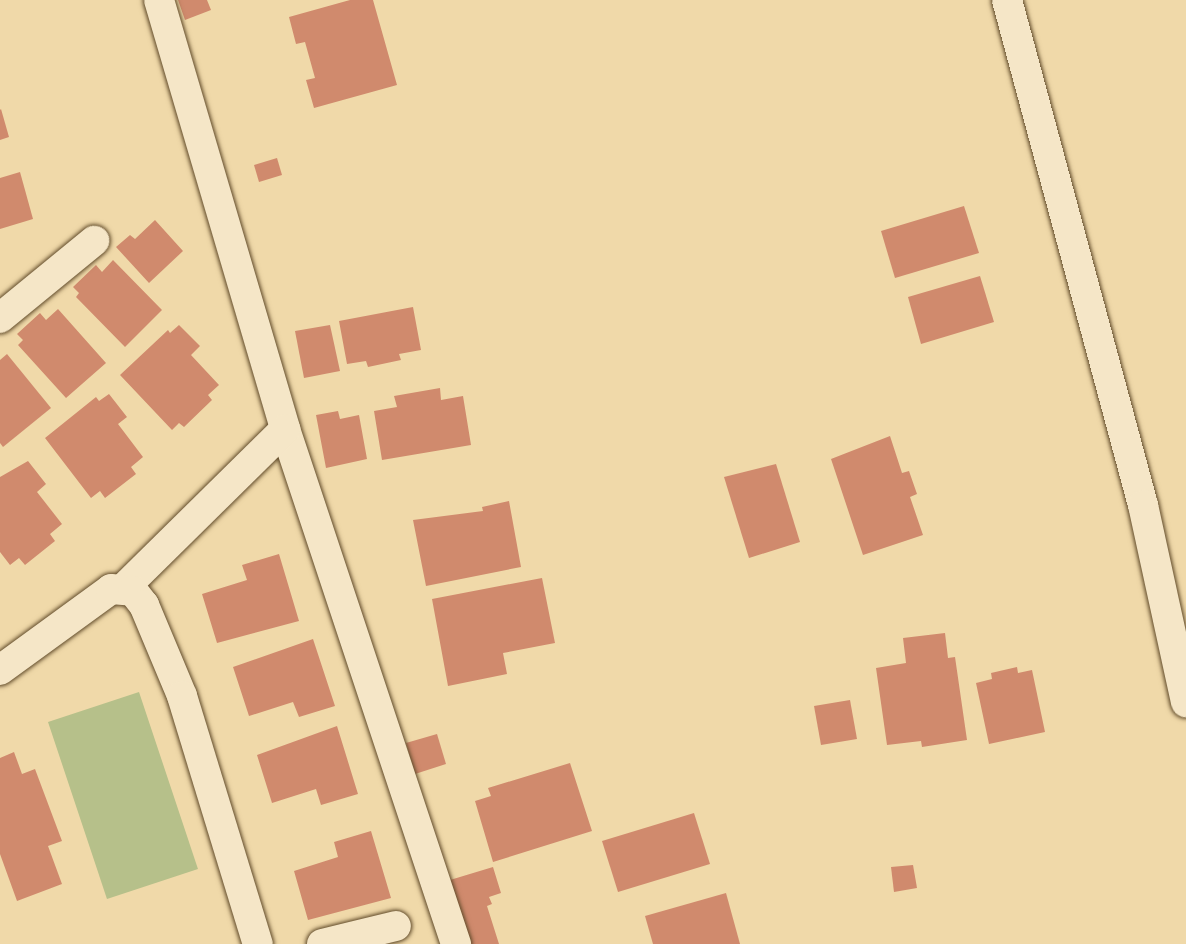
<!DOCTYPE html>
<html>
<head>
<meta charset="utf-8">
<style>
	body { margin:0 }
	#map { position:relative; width:1186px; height:944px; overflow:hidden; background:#f0d9a9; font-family:"Sorts Mill Goudy",serif }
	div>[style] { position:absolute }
	.green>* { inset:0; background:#b6c08a }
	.building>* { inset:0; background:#d08a6d }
	.roads { filter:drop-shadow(0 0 2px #614b2a) drop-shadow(0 0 2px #614b2a) }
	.minor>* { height:30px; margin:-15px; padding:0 15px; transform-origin:15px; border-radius:15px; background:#f5e6c7 }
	span { translate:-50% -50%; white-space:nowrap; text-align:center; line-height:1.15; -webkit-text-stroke:4.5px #f5e6c7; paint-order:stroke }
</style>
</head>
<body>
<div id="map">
	<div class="green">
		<i style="clip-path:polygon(139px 692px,198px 869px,107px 899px,48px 722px)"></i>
	</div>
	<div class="building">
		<i style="clip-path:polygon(178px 0,207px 0,211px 10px,185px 20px)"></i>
		<i style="clip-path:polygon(350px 0,373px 0,397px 85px,314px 108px,306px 80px,315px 78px,305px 42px,296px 44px,289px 17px)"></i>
		<i style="clip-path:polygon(1px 109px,9px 137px,0 140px,0 110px)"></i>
		<i style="clip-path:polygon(277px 158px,282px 175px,259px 182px,254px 165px)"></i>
		<i style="clip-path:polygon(20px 172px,33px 219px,0 229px,0 178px)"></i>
		<i style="clip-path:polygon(964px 206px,979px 253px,895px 278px,881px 231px)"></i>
		<i style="clip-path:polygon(155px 220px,183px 251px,149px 283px,116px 247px,130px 235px,135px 239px)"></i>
		<i style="clip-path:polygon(113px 260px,162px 310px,125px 347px,76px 297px,79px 293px,73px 287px,96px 265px,102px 272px)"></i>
		<i style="clip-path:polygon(980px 276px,994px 322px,921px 344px,908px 297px)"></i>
		<i style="clip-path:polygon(413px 307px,421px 350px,399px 354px,401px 360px,368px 367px,366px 361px,347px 364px,339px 321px)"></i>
		<i style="clip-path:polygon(58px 309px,106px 363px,66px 398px,18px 345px,23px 340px,17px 334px,40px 313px,46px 320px)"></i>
		<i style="clip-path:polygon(179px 325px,200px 346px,191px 355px,219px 385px,208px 395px,212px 400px,184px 427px,179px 423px,172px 430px,120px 375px,168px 330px,170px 333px)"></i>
		<i style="clip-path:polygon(330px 325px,340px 371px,304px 378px,295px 331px)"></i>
		<i style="clip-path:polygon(7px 354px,51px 408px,3px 447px,0 443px,0 360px)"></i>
		<i style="clip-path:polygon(440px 388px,441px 400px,463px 396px,471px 445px,382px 460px,374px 411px,397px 407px,394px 396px)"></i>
		<i style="clip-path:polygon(109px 394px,127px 417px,118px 424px,143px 457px,131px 467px,136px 474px,105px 498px,100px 491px,91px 498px,45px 438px,96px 397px,99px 401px)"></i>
		<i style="clip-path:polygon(338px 411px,340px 419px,359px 415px,367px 459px,326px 468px,316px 415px)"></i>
		<i style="clip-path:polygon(890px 436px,902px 473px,909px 471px,917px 494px,910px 497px,923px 535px,863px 555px,831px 459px)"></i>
		<i style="clip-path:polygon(28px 461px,46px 484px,37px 492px,62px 524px,50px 534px,55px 541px,25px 565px,19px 558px,10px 565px,0 552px,0 477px)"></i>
		<i style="clip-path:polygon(776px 464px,800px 542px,749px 558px,724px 477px)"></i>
		<i style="clip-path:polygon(509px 501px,521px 567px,426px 586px,413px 520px,483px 511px,482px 507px)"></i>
		<i style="clip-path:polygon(279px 554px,299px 621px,217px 643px,202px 594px,247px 580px,242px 565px)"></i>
		<i style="clip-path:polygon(542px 578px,555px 643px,503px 653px,507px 674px,448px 686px,432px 599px)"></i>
		<i style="clip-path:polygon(945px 633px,948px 658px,955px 657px,967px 740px,922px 747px,921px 741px,887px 745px,876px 668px,906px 663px,903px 638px)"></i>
		<i style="clip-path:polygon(313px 639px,335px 706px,299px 717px,293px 702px,249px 716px,233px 667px)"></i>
		<i style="clip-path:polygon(1017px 667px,1018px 673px,1032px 670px,1045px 732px,989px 744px,976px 683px,992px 679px,991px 673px)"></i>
		<i style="clip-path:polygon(850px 700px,857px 739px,821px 745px,814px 706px)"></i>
		<i style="clip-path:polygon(337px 726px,358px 794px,321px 805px,316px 789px,272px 803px,257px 755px)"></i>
		<i style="clip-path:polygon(437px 734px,446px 764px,415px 774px,406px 743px)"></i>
		<i style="clip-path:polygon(14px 752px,22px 774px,35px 769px,62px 841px,48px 846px,62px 884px,17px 901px,0 854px,0 758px)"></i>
		<i style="clip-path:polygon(570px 763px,592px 831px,493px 862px,475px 801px,491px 796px,488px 788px)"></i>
		<i style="clip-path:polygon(694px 813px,710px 864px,618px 892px,602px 841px)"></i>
		<i style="clip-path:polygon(371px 831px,391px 898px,308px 920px,294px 871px,338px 857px,334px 842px)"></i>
		<i style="clip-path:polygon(913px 865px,917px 888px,894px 892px,891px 867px)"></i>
		<i style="clip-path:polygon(493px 867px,501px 893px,489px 897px,492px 904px,487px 906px,499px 944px,470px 944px,450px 880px)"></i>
		<i style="clip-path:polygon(726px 893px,740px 944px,653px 944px,645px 916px)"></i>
	</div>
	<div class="roads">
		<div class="minor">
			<i style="left:159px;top:0;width:447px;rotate:73.6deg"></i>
			<i style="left:285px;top:429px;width:543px;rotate:71.63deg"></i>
			<i style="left:1007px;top:0;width:523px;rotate:74.93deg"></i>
			<i style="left:1143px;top:505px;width:202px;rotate:77.7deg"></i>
			<i style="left:0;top:318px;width:122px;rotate:-39.3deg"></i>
			<i style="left:124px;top:588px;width:226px;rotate:-44.6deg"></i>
			<i style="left:0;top:670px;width:137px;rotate:-36.1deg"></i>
			<i style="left:111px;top:589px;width:22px;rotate:5deg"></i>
			<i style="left:133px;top:591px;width:18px;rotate:52deg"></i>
			<i style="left:144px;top:605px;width:99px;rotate:67.3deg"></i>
			<i style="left:182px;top:696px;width:259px;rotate:73deg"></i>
			<i style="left:322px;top:944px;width:76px;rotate:-13.7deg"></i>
		</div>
	</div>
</div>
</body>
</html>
